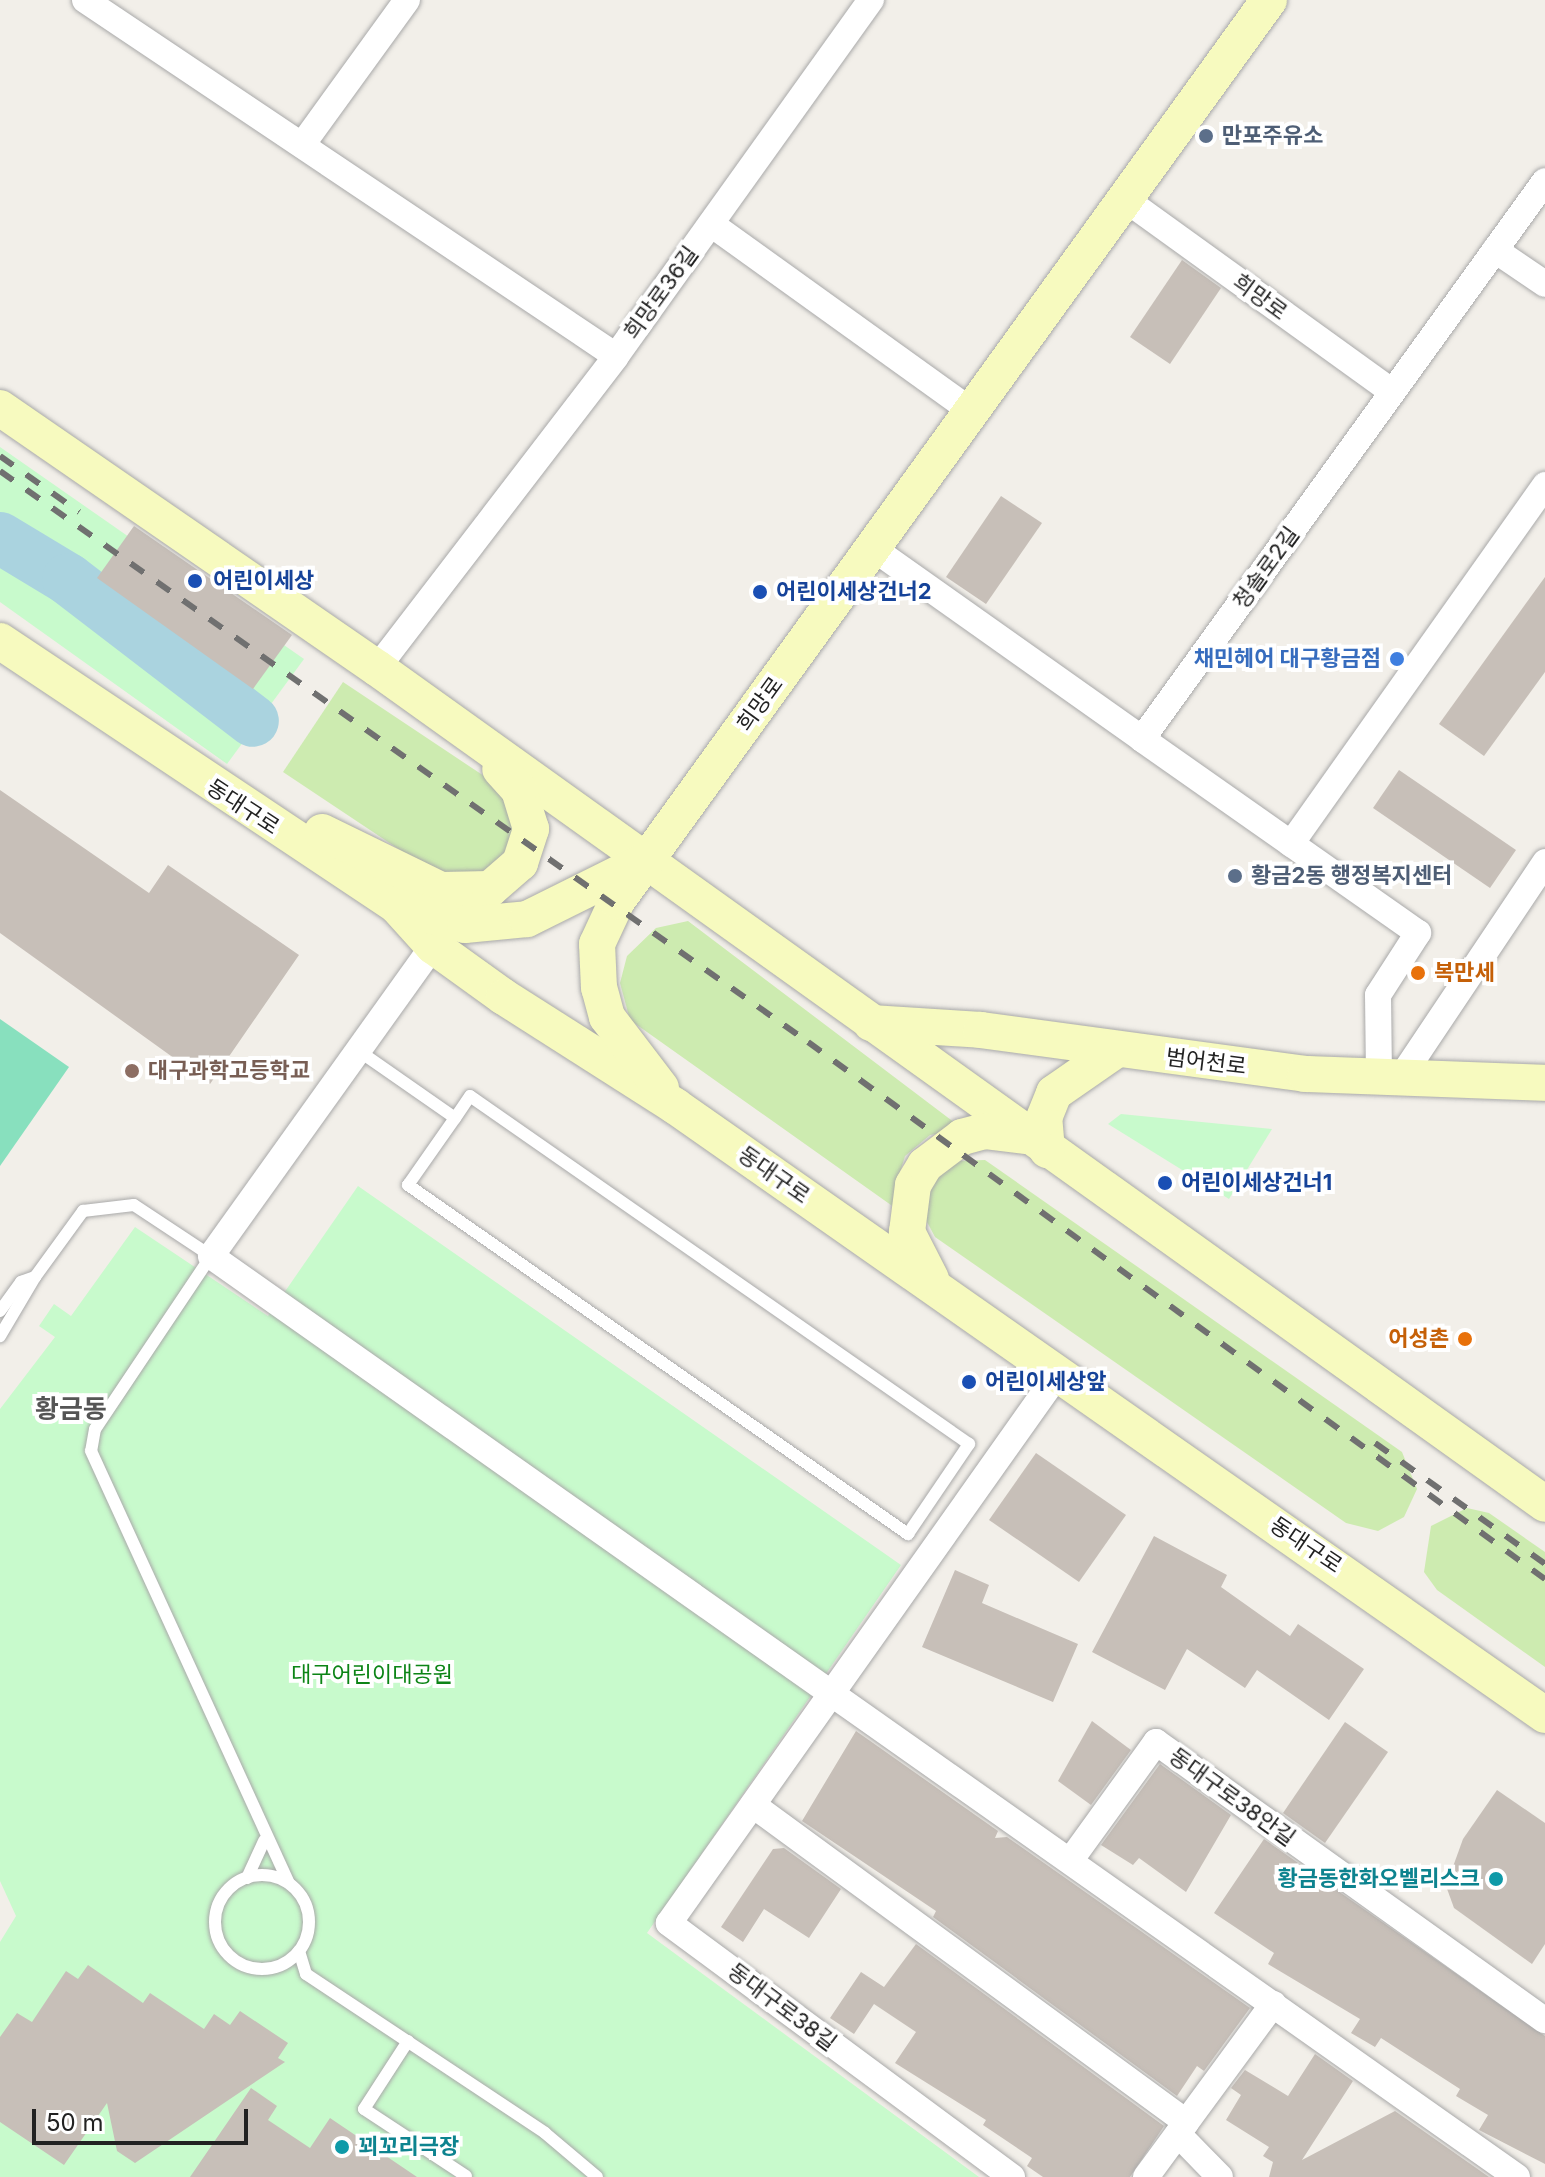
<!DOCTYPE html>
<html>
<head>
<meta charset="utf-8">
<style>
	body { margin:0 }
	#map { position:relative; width:1545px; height:2177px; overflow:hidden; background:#f2efe9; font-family:Inter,"Noto Sans KR",sans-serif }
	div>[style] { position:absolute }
	.grass>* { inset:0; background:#cdebb0 }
	.park>* { inset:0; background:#c8facc }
	.pitch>* { inset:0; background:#88e0be }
	.river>* { height:52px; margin:-26px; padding:0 26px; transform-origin:26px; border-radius:26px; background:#aad3df }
	.building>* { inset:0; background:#c7bfb8 }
	.roads { filter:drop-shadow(0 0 2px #a9a9a9) drop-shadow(0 0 2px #a9a9a9) }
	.lane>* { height:12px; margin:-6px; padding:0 6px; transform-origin:6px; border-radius:6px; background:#fff }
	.lane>.ring { margin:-6px; padding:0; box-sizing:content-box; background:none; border:12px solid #fff; border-radius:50% }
	.street>* { height:26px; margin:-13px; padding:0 13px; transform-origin:13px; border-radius:13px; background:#fff }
	.secondary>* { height:36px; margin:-18px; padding:0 18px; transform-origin:18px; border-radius:18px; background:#f7fabf }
	.rail>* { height:6px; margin-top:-3px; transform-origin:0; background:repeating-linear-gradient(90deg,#707070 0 16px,transparent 0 32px) }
	.dots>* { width:22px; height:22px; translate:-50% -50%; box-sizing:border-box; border:4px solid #fff; border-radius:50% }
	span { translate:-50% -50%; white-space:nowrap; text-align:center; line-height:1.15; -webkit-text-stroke:8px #fff; paint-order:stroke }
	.service-label { font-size:22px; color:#4e5e75; font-weight:700 }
	.left { translate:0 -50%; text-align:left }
	.street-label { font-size:22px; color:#222 }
	.transit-label { font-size:22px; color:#164399; font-weight:700 }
	.shop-label { font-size:22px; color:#366cbe; font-weight:700 }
	.right { translate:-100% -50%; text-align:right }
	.food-label { font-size:22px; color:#c56008; font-weight:700 }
	.education-label { font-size:22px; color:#785e54; font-weight:700 }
	.park-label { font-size:22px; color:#0c8416 }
	.culture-label { font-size:22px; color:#0d838f; font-weight:700 }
	.quarter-label { font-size:26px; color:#555; font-weight:700 }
	.scale { position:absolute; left:32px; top:2109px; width:216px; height:36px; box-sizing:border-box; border:4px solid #222; border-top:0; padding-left:10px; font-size:24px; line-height:28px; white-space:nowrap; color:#222; -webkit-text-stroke:6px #fff; paint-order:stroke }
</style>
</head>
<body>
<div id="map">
	<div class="grass">
		<i style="clip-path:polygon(343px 682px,511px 794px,514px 861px,451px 884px,283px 772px)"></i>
		<i style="clip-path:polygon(688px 921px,963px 1129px,930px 1135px,905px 1156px,895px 1189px,898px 1210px,630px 1020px,620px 983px,627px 956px,656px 928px)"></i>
		<i style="clip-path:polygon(985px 1160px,1402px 1452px,1417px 1489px,1404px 1517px,1378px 1531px,1346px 1523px,935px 1237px,926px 1220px,929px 1184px,956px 1161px)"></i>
		<i style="clip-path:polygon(1467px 1508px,1489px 1513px,1545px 1552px,1545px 1667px,1437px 1590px,1424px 1572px,1431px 1526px)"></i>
	</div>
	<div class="park">
		<i style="clip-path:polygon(0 447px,304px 659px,227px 764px,0 602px)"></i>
		<i style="clip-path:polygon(1121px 1114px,1272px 1129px,1229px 1199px,1108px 1124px)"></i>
		<i style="clip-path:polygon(358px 1186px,901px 1565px,647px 1933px,979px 2177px,0 2177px,0 1942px,16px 1916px,0 1881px,0 1409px,55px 1337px,39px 1326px,54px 1304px,71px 1316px,135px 1227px,268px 1316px)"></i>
	</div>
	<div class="pitch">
		<i style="clip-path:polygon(0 1019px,69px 1067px,0 1166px)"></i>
	</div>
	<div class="river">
		<i style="left:0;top:538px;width:79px;rotate:31.1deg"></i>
		<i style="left:68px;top:579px;width:233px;rotate:37.5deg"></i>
	</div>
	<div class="building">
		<i style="clip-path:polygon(1182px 260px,1221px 288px,1170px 364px,1130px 337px)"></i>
		<i style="clip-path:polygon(1001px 496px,1042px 523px,986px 604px,946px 577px)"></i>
		<i style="clip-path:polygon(134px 526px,292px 635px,253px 689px,97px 578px)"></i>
		<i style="clip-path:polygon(1545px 577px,1545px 672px,1484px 756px,1439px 724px)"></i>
		<i style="clip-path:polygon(1399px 770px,1516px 850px,1490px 888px,1373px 808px)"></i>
		<i style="clip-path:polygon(0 790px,149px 893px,168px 865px,299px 955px,210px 1084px,0 933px)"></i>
		<i style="clip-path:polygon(1036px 1453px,1126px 1515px,1079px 1582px,989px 1520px)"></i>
		<i style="clip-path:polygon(1154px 1536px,1227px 1575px,1221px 1587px,1290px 1636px,1298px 1624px,1364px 1669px,1329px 1720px,1257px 1670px,1245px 1688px,1187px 1649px,1165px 1690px,1092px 1652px)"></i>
		<i style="clip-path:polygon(955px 1570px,989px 1585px,982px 1603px,1078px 1644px,1053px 1702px,922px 1647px)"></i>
		<i style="clip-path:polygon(1092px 1721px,1131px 1750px,1091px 1805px,1058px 1781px)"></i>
		<i style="clip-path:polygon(1345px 1722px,1388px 1752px,1325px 1843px,1283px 1813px)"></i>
		<i style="clip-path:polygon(856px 1731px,998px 1831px,995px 1838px,1007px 1837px,1250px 2008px,1204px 2071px,1197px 2066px,1177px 2096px,933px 1917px,936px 1911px,802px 1821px)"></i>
		<i style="clip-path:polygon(1160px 1764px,1231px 1815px,1186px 1892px,1139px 1858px,1133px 1865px,1101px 1845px)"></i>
		<i style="clip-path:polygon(1497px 1790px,1545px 1823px,1545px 1944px,1532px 1964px,1454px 1908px,1446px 1886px,1463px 1839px)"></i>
		<i style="clip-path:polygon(1264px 1839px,1545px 2036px,1545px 2164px,1479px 2130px,1488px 2115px,1456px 2096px,1460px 2089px,1381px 2038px,1375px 2047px,1351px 2033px,1360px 2019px,1268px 1964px,1274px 1953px,1214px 1913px)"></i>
		<i style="clip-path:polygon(784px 1848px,841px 1889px,809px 1938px,764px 1909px,743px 1942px,721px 1927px,773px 1849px)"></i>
		<i style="clip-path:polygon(916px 1944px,1164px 2126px,1130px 2177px,1043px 2177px,1027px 2166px,1032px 2158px,983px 2125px,986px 2120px,895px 2063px,916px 2032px,874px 2004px,854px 2034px,830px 2018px,861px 1972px,884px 1987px)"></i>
		<i style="clip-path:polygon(88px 1965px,143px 2003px,150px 1993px,204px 2029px,214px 2014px,230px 2025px,240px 2011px,288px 2043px,278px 2058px,285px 2062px,135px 2163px,117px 2151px,107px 2103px,64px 2165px,0 2122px,0 2037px,17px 2013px,32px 2022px,66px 1971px,78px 1979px)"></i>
		<i style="clip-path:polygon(1315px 2054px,1353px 2081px,1302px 2160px,1395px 2111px,1489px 2177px,1269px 2177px,1273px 2162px,1263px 2156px,1269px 2147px,1226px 2120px,1241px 2095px,1231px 2088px,1245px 2070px,1288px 2096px)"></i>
		<i style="clip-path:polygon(251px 2088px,277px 2106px,268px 2120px,310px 2148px,330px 2118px,417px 2177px,190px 2177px)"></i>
	</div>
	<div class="roads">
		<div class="lane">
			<i style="left:359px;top:1051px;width:117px;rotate:34.9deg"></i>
			<i style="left:455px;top:1118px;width:82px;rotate:125deg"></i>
			<i style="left:408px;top:1185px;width:610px;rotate:34.92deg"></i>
			<i style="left:908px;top:1534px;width:109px;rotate:-55.9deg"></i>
			<i style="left:969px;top:1444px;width:608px;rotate:-145.11deg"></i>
			<i style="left:470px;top:1096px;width:27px;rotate:124deg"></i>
			<i style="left:35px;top:1277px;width:82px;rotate:-54deg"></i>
			<i style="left:83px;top:1211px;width:51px;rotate:-6.7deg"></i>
			<i style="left:134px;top:1205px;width:92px;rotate:33.5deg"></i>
			<i style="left:211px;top:1256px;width:208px;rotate:123.8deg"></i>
			<i style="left:95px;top:1429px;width:22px;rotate:100deg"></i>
			<i style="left:91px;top:1451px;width:475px;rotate:65.4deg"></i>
			<i style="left:0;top:1311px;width:36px;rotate:-54deg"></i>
			<i style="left:21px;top:1282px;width:15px;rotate:-20deg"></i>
			<i style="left:35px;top:1277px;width:69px;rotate:120.7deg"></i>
			<i class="ring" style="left:215px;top:1875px;width:82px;height:82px"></i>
			<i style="left:247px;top:1878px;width:41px;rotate:-65.3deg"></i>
			<i style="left:299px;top:1951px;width:24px;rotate:73deg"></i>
			<i style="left:306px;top:1974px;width:287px;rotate:33.6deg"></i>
			<i style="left:545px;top:2133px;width:68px;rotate:40.2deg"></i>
			<i style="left:408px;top:2041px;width:81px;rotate:122.9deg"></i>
			<i style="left:364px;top:2109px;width:122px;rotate:33.3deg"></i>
		</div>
		<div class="street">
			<i style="left:85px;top:0;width:639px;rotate:33.84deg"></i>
			<i style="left:302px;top:145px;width:179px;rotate:-54.1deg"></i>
			<i style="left:1129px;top:202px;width:324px;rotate:35.8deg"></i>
			<i style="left:711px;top:224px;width:324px;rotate:35.7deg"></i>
			<i style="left:1495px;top:250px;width:60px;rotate:34.2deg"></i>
			<i style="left:874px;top:549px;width:329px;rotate:35.3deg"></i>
			<i style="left:377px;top:668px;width:393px;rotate:-52.5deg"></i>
			<i style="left:616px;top:356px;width:438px;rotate:-54.4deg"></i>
			<i style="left:1291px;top:844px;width:440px;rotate:-54.7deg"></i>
			<i style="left:433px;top:946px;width:381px;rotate:125.6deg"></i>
			<i style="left:211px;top:1256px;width:1598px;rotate:35.19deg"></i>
			<i style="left:1404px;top:1073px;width:254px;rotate:-56.2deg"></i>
			<i style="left:1379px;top:1076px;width:81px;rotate:-90.7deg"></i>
			<i style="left:1378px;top:995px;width:74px;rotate:-57.2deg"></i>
			<i style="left:1418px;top:933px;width:337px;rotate:-144.9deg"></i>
			<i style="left:1142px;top:739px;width:688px;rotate:-54.16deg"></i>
			<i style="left:753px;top:1805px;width:537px;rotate:36.21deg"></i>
			<i style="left:1070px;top:1861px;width:147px;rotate:-54.1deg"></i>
			<i style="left:1156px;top:1742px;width:478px;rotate:35.6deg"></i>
			<i style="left:1178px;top:2134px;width:60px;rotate:45.7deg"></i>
			<i style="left:1012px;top:2177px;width:427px;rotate:-143.5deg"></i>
			<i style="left:669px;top:1923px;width:671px;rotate:-54.7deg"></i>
			<i style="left:1146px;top:2177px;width:215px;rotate:-53.7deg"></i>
		</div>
		<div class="secondary">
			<i style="left:0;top:408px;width:458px;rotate:34.6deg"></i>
			<i style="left:377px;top:668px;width:1436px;rotate:35.59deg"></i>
			<i style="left:0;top:641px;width:475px;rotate:33.7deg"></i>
			<i style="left:395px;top:904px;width:57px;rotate:47.9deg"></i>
			<i style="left:433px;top:946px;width:87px;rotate:35.7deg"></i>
			<i style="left:504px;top:997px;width:203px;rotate:32.5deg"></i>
			<i style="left:675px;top:1106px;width:1062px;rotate:34.99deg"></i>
			<i style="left:322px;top:832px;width:132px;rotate:26deg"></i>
			<i style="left:441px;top:890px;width:49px;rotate:-1.2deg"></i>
			<i style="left:490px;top:889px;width:40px;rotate:-41deg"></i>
			<i style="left:520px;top:863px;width:36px;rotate:-72deg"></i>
			<i style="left:531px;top:829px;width:41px;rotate:-107.1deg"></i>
			<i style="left:519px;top:790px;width:28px;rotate:-132deg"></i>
			<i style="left:398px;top:907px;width:69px;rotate:15deg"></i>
			<i style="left:465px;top:925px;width:62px;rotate:-5.5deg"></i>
			<i style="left:527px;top:919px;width:133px;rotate:-26.4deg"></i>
			<i style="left:871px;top:1023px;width:110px;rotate:3.6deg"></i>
			<i style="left:981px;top:1030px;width:327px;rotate:7.7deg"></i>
			<i style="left:1305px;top:1074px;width:240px;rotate:2.1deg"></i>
			<i style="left:661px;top:1088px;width:89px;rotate:-127.3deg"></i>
			<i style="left:607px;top:1017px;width:30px;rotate:-105deg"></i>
			<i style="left:599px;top:988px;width:44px;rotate:-92.6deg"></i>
			<i style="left:597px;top:944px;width:47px;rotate:-65.1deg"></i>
			<i style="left:617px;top:901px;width:1112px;rotate:-54.11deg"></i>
			<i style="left:1047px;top:1150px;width:32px;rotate:-95deg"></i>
			<i style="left:1044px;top:1118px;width:27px;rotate:-68deg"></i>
			<i style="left:1054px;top:1093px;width:72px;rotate:-34.8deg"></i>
			<i style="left:931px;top:1279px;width:53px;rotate:-117.1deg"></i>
			<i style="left:907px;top:1232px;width:47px;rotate:-82.7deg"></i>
			<i style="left:913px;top:1185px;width:23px;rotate:-59deg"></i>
			<i style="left:925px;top:1165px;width:46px;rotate:-37.1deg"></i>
			<i style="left:962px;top:1137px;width:23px;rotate:-15deg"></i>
			<i style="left:984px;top:1131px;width:41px;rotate:7deg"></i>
		</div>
	</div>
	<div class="rail">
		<i style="left:0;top:456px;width:97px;rotate:35.3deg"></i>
		<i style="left:0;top:471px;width:989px;rotate:35.25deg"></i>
		<i style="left:808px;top:1042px;width:912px;rotate:36.08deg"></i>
		<i style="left:1375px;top:1443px;width:209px;rotate:35.4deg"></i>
	</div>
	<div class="dots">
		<i style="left:1206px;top:136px;background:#5c6f8a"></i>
		<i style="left:195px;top:581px;background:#1a4fb4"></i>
		<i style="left:760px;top:592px;background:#1a4fb4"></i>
		<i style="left:1397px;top:659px;background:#3f7fe0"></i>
		<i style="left:1235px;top:876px;background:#5c6f8a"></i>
		<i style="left:1418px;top:973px;background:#e8710a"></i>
		<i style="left:132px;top:1071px;background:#8d6e63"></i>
		<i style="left:1165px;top:1183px;background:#1a4fb4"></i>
		<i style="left:1465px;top:1339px;background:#e8710a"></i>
		<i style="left:969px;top:1382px;background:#1a4fb4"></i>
		<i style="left:1496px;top:1879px;background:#0f9aa8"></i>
		<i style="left:342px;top:2147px;background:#0f9aa8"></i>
	</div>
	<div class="service-label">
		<span class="left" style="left:1222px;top:136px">만포주유소</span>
		<span class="left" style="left:1251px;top:876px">황금2동 행정복지센터</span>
	</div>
	<div class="street-label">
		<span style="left:661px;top:293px;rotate:-54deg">희망로36길</span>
		<span style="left:1260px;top:297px;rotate:36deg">희망로</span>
		<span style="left:1266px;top:568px;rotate:-54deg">청솔로2길</span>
		<span style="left:760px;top:704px;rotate:-54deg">희망로</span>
		<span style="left:243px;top:807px;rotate:33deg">동대구로</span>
		<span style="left:1206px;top:1062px;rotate:7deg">범어천로</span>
		<span style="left:774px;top:1175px;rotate:35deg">동대구로</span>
		<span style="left:1306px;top:1545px;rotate:34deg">동대구로</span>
		<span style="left:1232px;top:1797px;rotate:36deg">동대구로38안길</span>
		<span style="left:782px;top:2007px;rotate:37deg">동대구로38길</span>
	</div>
	<div class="transit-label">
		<span class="left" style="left:213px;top:581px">어린이세상</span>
		<span class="left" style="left:776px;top:592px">어린이세상건너2</span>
		<span class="left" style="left:1181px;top:1183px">어린이세상건너1</span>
		<span class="left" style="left:985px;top:1382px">어린이세상앞</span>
	</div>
	<div class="shop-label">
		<span class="right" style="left:1381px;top:659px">채민헤어 대구황금점</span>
	</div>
	<div class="food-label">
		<span class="left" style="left:1434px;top:973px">복만세</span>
		<span class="right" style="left:1449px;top:1339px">어성촌</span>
	</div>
	<div class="education-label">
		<span class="left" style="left:148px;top:1071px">대구과학고등학교</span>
	</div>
	<div class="park-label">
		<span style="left:372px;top:1675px">대구어린이대공원</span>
	</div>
	<div class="culture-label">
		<span class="right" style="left:1480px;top:1879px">황금동한화오벨리스크</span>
		<span class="left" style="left:358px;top:2147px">꾀꼬리극장</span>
	</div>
	<div class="quarter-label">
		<span style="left:71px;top:1409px">황금동</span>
	</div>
	<div class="scale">50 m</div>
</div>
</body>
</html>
